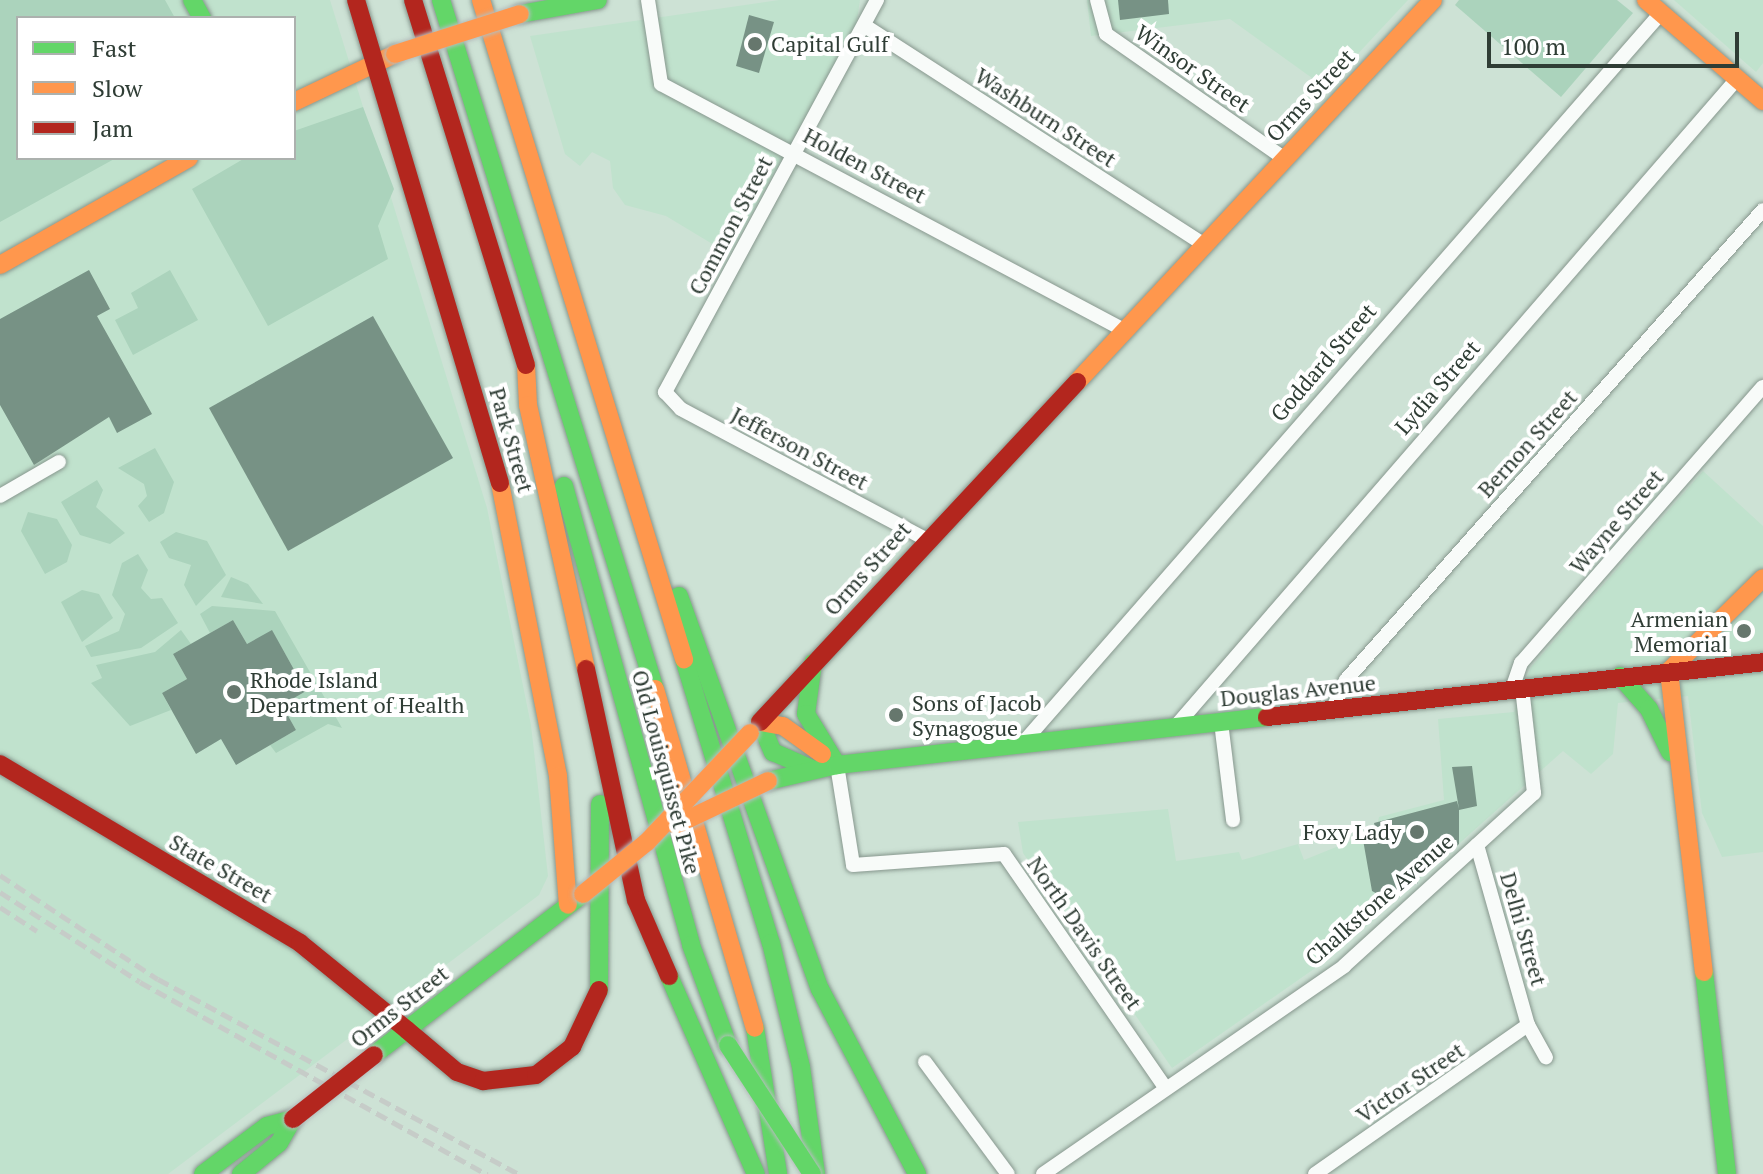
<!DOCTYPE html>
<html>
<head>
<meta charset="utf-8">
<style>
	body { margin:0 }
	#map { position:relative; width:1763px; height:1174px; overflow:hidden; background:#cde2d5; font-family:"PT Serif",serif }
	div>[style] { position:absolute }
	.built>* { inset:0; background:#c0e2cd }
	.green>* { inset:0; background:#abd3bc }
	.building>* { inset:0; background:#779285 }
	.roads { filter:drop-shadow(0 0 2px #87978e) drop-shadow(0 0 2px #87978e) }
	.street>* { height:14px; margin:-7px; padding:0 7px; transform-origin:7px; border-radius:7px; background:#f8fbf9 }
	.fast>* { height:18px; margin:-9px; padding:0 9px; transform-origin:9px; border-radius:9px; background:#63d668 }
	.slow>* { height:18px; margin:-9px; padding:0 9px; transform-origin:9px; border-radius:9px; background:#ff974d }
	.jam>* { height:18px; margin:-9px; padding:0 9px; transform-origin:9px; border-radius:9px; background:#b3261e }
	.rail>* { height:5px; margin-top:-2.5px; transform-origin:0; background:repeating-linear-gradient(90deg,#c6ccc8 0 12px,transparent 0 18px) }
	.bridges { filter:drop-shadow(0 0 2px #b5bdbc) drop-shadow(0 0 2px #b5bdbc) }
	.fast-bridge>* { height:18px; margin:-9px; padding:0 9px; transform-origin:9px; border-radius:9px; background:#63d668 }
	.slow-bridge>* { height:18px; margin:-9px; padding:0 9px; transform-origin:9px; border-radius:9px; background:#ff974d }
	.jam-bridge>* { height:18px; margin:-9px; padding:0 9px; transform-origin:9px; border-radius:9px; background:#b3261e }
	.dots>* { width:22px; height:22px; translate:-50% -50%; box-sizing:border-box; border:4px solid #fff; border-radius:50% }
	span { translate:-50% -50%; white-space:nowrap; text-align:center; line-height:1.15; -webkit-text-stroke:8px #fff; paint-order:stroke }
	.poi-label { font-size:22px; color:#2f3d35 }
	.left { translate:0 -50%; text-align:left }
	.right { translate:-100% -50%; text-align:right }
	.street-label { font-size:22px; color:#2f3d35 }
	.legend { position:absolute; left:16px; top:16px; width:280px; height:144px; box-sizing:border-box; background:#fff; border:2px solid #acb1ae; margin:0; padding:10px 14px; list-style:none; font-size:24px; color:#2f3d35 }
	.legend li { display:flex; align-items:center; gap:16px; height:40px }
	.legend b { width:40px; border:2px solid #acb1ae }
	.scale { position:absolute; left:1487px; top:32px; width:252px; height:36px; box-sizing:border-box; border:4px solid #2f3d35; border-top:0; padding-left:10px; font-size:24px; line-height:28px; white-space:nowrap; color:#2f3d35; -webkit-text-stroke:6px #fff; paint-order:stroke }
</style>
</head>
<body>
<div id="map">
	<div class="built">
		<i style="clip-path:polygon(evenodd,0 0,330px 0,487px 508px,531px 725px,548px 876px,539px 895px,168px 1174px,0 1174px,0 0,18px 18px,294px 18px,294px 158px,18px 158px,18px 18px)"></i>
		<i style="clip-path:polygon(779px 0,860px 0,856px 27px,729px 254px,666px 216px,625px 205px,613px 188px,610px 161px,592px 152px,580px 166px,565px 154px,530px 36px)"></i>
		<i style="clip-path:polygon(1087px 0,1408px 0,1326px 88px,1230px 19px,1091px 36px)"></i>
		<i style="clip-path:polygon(1674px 0,1763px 0,1763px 63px,1756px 72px)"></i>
		<i style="clip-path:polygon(1703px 471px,1763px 526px,1763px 852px,1722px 857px,1702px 813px,1688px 696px,1618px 703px,1613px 754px,1591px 774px,1563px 751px,1334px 955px,1172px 1068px,1023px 853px,1018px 822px,1168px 809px,1176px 861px,1239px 852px,1242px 860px,1298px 844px,1304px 860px,1376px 831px,1379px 817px,1444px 800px,1438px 719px,1514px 712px,1531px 667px)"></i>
	</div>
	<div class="green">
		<i style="clip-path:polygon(0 0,165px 0,175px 18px,18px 18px,18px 158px,116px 158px,0 222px)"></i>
		<i style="clip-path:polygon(1459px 0,1617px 0,1633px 13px,1561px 97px,1455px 5px)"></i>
		<i style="clip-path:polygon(363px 107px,394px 189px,378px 226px,388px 259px,268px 326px,192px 189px,245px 158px,294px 158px,294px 131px)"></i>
		<i style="clip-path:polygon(170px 270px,198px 320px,133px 355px,115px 320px,138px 308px,131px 293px)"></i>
		<i style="clip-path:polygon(155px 448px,174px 482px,164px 513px,149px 522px,138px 506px,147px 496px,144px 484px,118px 468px)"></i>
		<i style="clip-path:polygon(97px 480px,103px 490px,96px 507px,125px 533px,110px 544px,80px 535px,61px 502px)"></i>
		<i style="clip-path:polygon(28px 512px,57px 519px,72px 545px,67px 562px,45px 574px,21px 531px)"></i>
		<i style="clip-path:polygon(176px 532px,207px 541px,226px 575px,196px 606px,184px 585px,191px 565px,169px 558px,160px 542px)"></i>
		<i style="clip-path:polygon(138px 554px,148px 570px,141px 588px,151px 599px,162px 598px,178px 623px,141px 648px,91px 657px,85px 646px,119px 631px,125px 614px,112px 595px,122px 563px)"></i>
		<i style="clip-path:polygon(231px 577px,248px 584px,263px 604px,221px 597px)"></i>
		<i style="clip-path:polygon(82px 590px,99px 594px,113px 618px,82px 642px,61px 602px)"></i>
		<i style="clip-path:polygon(212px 606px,275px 611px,342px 728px,328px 724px,276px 753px,270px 745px,296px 730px,282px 705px,306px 690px,272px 631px,247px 644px,233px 620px,210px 633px,200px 614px)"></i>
		<i style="clip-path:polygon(181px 630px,191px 644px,173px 654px,187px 679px,162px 693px,171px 710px,130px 726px,91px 683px,102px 678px,96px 665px,155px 652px)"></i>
	</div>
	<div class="building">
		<i style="clip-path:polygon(1118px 0,1168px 0,1169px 14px,1120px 20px)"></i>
		<i style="clip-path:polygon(749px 15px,774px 22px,759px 73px,736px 66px)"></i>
		<i style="clip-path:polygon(89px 270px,110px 309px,97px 316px,152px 414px,117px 433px,109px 417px,34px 465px,0 405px,0 319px)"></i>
		<i style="clip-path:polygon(373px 316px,453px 458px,288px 551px,209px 408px)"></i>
		<i style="clip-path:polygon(233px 620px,247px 644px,272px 630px,306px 691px,282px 705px,296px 730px,236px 765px,221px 739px,196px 754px,162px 693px,187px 679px,173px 654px)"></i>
		<i style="clip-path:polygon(1472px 766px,1477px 806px,1459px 810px,1459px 844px,1435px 865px,1414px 870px,1418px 883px,1383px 897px,1372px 891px,1362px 834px,1376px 831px,1374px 823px,1457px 801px,1459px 809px,1452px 767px)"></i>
	</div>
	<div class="roads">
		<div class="street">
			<i style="left:648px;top:0;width:85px;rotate:81.2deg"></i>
			<i style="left:661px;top:84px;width:522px;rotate:27.99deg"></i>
			<i style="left:877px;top:0;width:446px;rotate:118.4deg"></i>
			<i style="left:665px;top:392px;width:23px;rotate:47deg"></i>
			<i style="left:681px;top:409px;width:276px;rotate:28deg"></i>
			<i style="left:1097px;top:0;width:35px;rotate:75deg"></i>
			<i style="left:1106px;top:34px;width:217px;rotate:34.9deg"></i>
			<i style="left:865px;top:26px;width:402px;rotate:32.8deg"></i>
			<i style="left:0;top:496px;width:68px;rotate:-30deg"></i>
			<i style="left:1512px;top:689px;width:28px;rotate:-71deg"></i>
			<i style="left:1521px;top:663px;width:367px;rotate:-48.8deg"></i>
			<i style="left:1332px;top:710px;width:33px;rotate:-65deg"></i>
			<i style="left:1346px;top:680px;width:628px;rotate:-48.42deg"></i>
			<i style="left:1221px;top:722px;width:99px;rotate:83deg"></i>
			<i style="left:1175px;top:727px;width:858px;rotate:-49.07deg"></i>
			<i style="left:1022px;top:744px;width:971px;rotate:-48.84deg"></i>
			<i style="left:837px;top:765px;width:101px;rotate:80.9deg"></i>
			<i style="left:853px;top:865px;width:151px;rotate:-4.2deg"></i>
			<i style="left:1004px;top:854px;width:285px;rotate:55.4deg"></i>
			<i style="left:1477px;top:845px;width:187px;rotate:74.2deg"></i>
			<i style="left:1528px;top:1025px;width:37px;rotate:61deg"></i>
			<i style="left:925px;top:1062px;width:139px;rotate:53.5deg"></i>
			<i style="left:1043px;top:1174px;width:366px;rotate:-34.6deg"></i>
			<i style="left:1344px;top:966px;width:257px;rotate:-42.3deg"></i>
			<i style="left:1534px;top:793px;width:106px;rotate:-96.5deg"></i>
			<i style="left:1315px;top:1174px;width:260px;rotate:-35deg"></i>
		</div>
		<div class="fast">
			<i style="left:192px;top:0;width:21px;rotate:61deg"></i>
			<i style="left:441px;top:0;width:721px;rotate:72.75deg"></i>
			<i style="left:520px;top:14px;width:79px;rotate:-10.2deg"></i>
			<i style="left:564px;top:486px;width:476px;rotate:74.5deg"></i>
			<i style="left:691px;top:945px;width:107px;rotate:69.7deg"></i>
			<i style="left:679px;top:596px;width:418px;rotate:70.3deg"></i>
			<i style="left:820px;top:989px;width:209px;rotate:62.3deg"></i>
			<i style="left:684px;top:659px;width:297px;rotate:73deg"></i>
			<i style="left:771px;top:943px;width:128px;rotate:76.4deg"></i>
			<i style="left:801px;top:1067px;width:108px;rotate:82deg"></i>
			<i style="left:813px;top:663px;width:51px;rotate:97.8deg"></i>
			<i style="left:806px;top:714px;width:60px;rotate:58.7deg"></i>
			<i style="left:1620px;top:676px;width:44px;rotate:48.7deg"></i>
			<i style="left:1649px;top:709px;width:48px;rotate:64deg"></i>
			<i style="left:760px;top:722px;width:33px;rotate:67deg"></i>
			<i style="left:773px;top:752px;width:43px;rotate:23.6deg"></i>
			<i style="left:768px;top:781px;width:71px;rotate:-13.1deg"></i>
			<i style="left:837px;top:765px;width:433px;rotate:-6.4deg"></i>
			<i style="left:1704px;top:972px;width:203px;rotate:83.5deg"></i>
			<i style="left:669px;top:976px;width:216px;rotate:66.3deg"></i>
			<i style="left:599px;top:990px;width:186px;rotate:-89.7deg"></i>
			<i style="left:755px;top:1028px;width:148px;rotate:81deg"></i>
			<i style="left:374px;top:1055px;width:264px;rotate:-37.6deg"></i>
			<i style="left:203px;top:1174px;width:80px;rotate:-36.9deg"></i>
			<i style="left:267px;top:1126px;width:27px;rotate:-15deg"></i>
			<i style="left:241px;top:1174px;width:49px;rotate:-39.2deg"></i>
			<i style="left:279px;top:1143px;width:28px;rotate:-60deg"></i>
		</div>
		<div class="slow">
			<i style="left:481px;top:0;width:690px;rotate:72.88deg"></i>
			<i style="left:1646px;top:0;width:155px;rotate:40.8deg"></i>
			<i style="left:294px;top:102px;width:112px;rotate:-25.4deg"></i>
			<i style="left:0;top:265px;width:217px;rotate:-29.5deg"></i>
			<i style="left:526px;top:365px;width:40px;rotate:87.1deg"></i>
			<i style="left:528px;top:405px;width:270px;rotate:77.6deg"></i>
			<i style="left:1077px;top:382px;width:522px;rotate:-47.02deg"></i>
			<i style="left:500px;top:483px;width:299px;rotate:78.8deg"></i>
			<i style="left:558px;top:776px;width:129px;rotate:85.6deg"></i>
			<i style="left:1669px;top:671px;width:132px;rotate:-44.7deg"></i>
			<i style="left:1669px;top:671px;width:303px;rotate:83.4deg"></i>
			<i style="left:655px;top:689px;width:353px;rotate:73.6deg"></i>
			<i style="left:760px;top:722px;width:23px;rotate:10deg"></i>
			<i style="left:783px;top:726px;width:48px;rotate:35.7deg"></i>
		</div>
		<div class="jam">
			<i style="left:356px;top:0;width:504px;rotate:73.4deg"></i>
			<i style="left:413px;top:0;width:382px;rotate:72.8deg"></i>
			<i style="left:586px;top:669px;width:236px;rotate:77.8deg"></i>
			<i style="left:636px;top:900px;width:83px;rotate:66.5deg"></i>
			<i style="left:1267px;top:717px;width:499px;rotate:-6.3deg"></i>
			<i style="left:760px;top:722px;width:465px;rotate:-47deg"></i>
			<i style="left:0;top:764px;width:349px;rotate:30.8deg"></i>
			<i style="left:300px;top:943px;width:138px;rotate:39.1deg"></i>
			<i style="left:407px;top:1030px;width:65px;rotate:40deg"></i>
			<i style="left:457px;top:1072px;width:28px;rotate:19deg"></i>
			<i style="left:483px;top:1081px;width:53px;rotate:-6.5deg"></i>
			<i style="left:536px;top:1075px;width:46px;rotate:-37.9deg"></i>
			<i style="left:572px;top:1047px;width:63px;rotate:-64.7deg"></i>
		</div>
	</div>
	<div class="rail">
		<i style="left:0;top:875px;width:189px;rotate:33.4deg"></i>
		<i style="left:158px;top:979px;width:410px;rotate:28.4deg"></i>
		<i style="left:0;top:892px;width:166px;rotate:32.7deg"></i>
		<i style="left:140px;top:982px;width:397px;rotate:29deg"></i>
		<i style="left:0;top:907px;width:44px;rotate:33deg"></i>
	</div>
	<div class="bridges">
		<div class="fast-bridge">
			<i style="left:728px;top:1045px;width:154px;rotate:56.9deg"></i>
		</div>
		<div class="slow-bridge">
			<i style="left:395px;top:54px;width:131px;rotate:-17.7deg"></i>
			<i style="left:676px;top:825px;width:102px;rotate:-25.6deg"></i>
			<i style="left:583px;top:894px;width:82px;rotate:-39.1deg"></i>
			<i style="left:647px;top:842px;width:150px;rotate:-46.6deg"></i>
		</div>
		<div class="jam-bridge">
			<i style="left:293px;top:1119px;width:103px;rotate:-38.3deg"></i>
		</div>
	</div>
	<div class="dots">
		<i style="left:755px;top:44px;background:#66776d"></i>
		<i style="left:1744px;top:631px;background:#66776d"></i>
		<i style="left:234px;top:692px;background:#66776d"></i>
		<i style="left:896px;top:715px;background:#66776d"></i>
		<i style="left:1417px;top:832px;background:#66776d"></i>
	</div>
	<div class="poi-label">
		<span class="left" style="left:771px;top:44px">Capital Gulf</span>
		<span class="right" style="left:1728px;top:631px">Armenian<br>Memorial</span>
		<span class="left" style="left:250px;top:692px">Rhode Island<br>Department of Health</span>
		<span class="left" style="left:912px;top:715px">Sons of Jacob<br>Synagogue</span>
		<span class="right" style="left:1401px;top:832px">Foxy Lady</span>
	</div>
	<div class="street-label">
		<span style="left:1193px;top:68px;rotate:35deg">Winsor Street</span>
		<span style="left:1310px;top:95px;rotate:-47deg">Orms Street</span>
		<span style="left:1046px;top:117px;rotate:33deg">Washburn Street</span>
		<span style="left:865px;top:165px;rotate:28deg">Holden Street</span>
		<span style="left:730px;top:225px;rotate:-62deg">Common Street</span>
		<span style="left:1323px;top:362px;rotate:-49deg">Goddard Street</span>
		<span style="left:1437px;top:387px;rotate:-49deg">Lydia Street</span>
		<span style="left:512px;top:440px;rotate:74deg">Park Street</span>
		<span style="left:1527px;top:443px;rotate:-48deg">Bernon Street</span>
		<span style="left:800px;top:448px;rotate:28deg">Jefferson Street</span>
		<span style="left:1616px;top:521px;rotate:-49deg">Wayne Street</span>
		<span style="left:867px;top:568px;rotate:-48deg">Orms Street</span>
		<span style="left:1298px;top:690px;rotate:-6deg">Douglas Avenue</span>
		<span style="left:667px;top:772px;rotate:75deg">Old Louisquisset Pike</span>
		<span style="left:221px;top:868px;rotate:30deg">State Street</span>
		<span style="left:1379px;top:899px;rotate:-41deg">Chalkstone Avenue</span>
		<span style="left:1524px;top:929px;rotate:74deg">Delhi Street</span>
		<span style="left:1085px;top:933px;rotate:55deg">North Davis Street</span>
		<span style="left:399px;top:1006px;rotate:-38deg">Orms Street</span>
		<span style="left:1410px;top:1082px;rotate:-34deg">Victor Street</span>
	</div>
	<ul class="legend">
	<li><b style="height:10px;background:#63d668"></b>Fast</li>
	<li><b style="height:10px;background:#ff974d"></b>Slow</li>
	<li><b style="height:10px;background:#b3261e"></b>Jam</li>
	</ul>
	<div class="scale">100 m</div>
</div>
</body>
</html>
